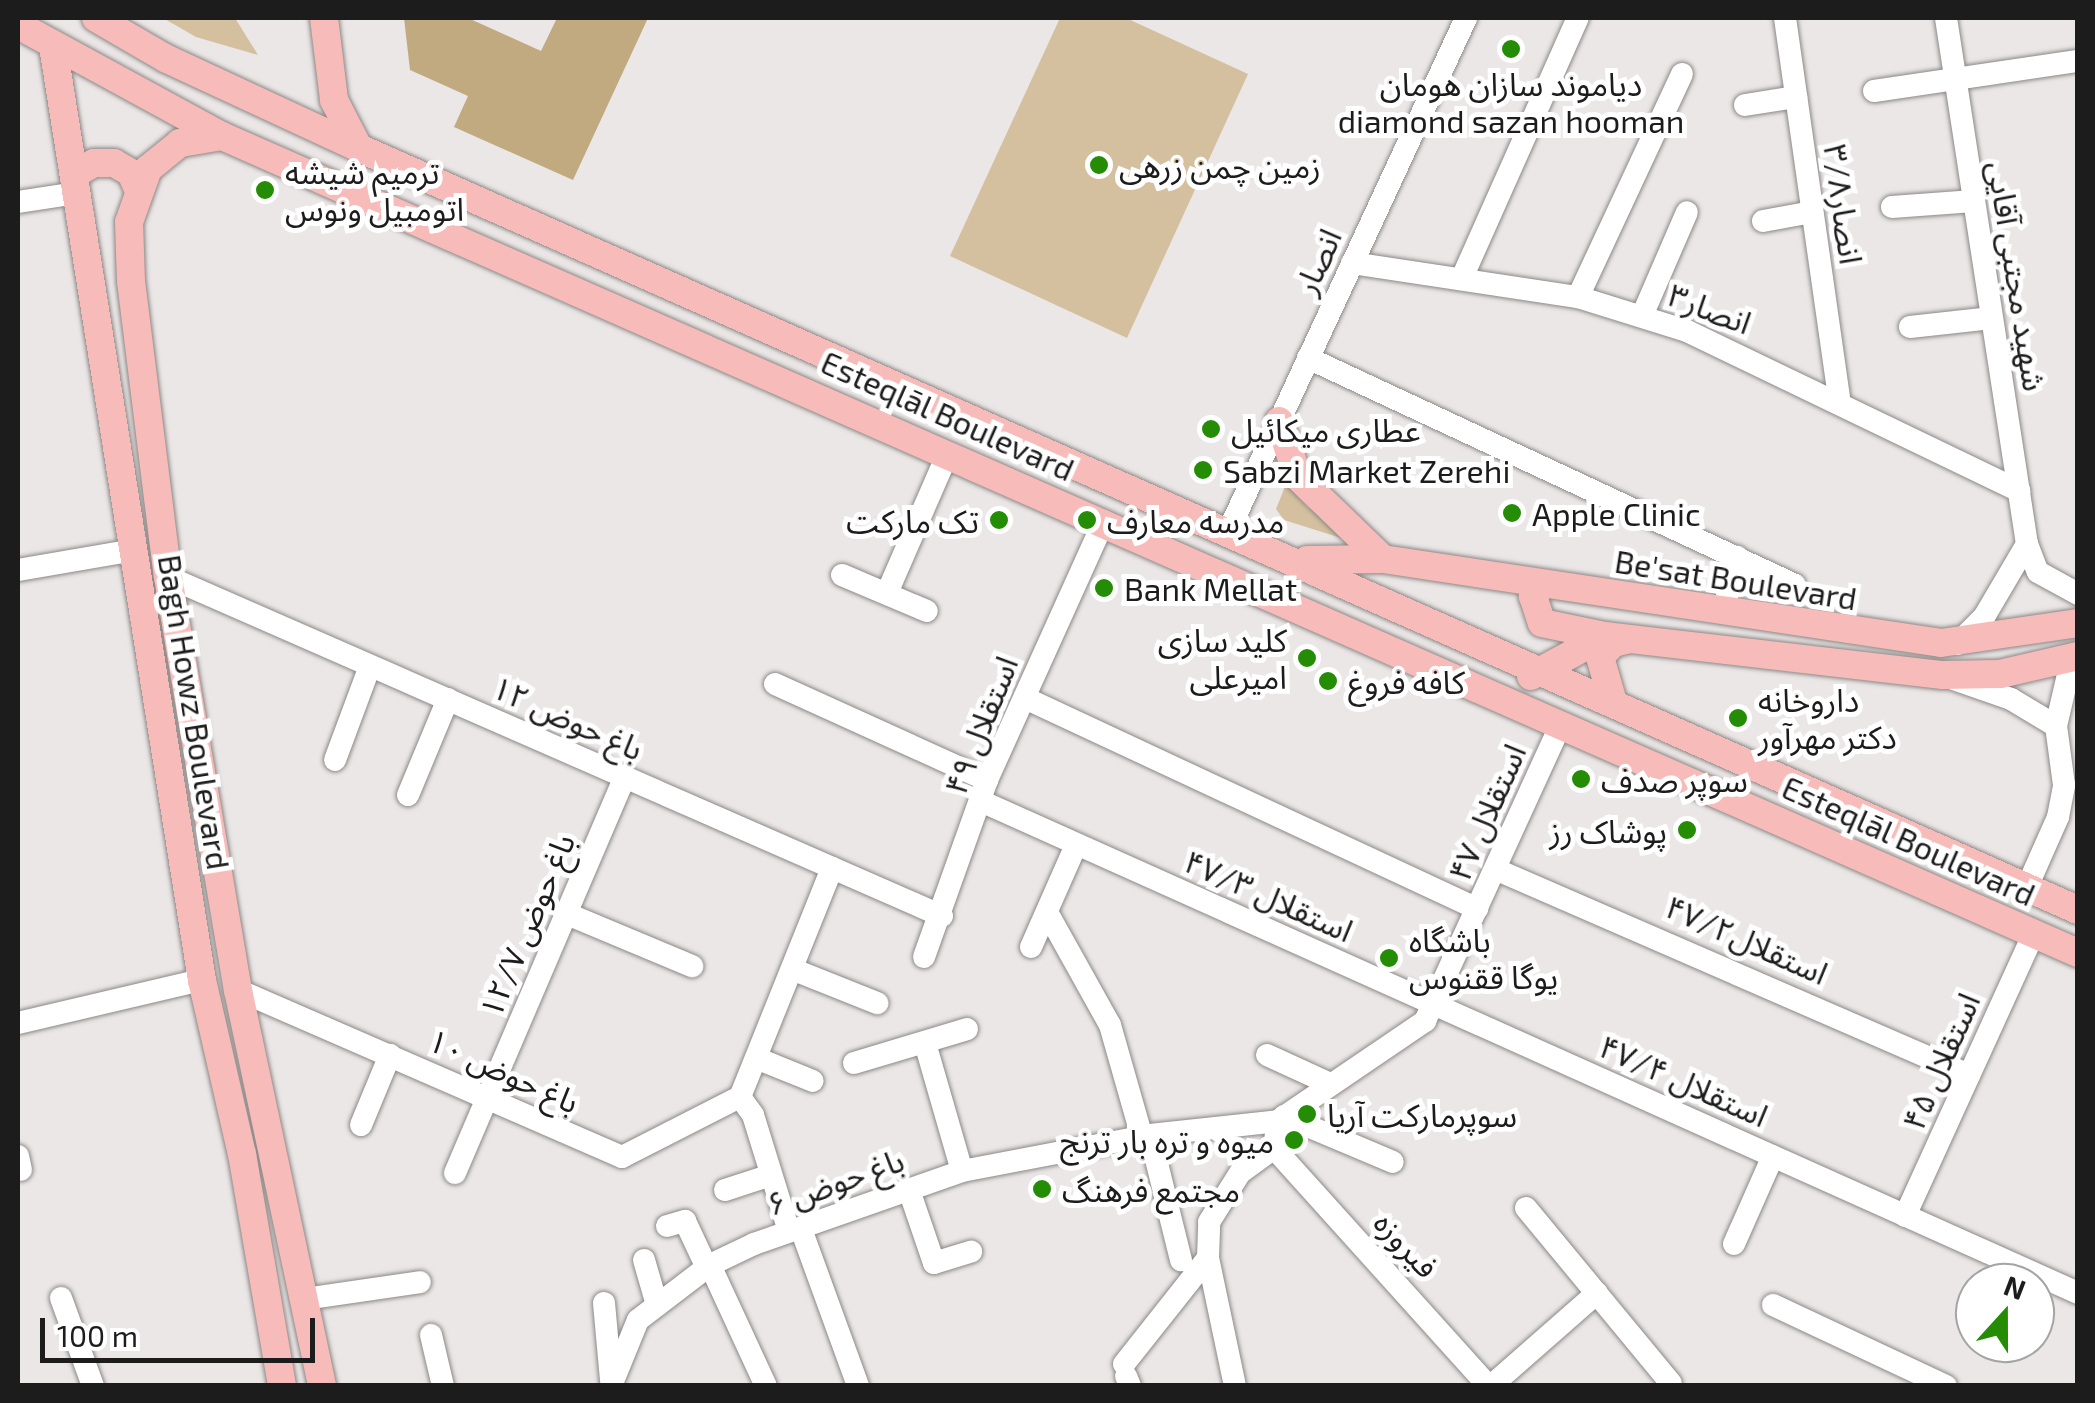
<!DOCTYPE html>
<html>
<head>
<meta charset="utf-8">
<style>
	body { margin:0 }
	#map { position:relative; width:2095px; height:1403px; overflow:hidden; background:#ebe7e6; font-family:"Exo 2","Noto Sans Arabic",sans-serif }
	div>[style] { position:absolute }
	.green>* { inset:0; background:#d4c09f }
	.forest>* { inset:0; background:#c1a980 }
	.roads { filter:drop-shadow(0 0 2px #8b8886) drop-shadow(0 0 2px #8b8886) }
	.minor>* { height:22px; margin:-11px; padding:0 11px; transform-origin:11px; border-radius:11px; background:#fff }
	.major>* { height:28px; margin:-14px; padding:0 14px; transform-origin:14px; border-radius:14px; background:#f7bbb9 }
	.dots>* { width:28px; height:28px; translate:-50% -50%; box-sizing:border-box; border:5px solid #fff; border-radius:50% }
	span { translate:-50% -50%; white-space:nowrap; text-align:center; line-height:1.15; -webkit-text-stroke:10px #fff; paint-order:stroke }
	.poi-label { font-size:32px; color:#1d1c1c }
	.left { translate:0 -50%; text-align:left }
	.right { translate:-100% -50%; text-align:right }
	.street-label { font-size:32px; color:#1d1c1c }
	.frame { position:absolute; inset:0; border:20px solid #1d1c1c; pointer-events:none }
	.north { position:absolute; left:1955px; top:1263px; width:100px; height:100px; box-sizing:border-box; background:#fff; border:2px solid #a5a4a4; border-radius:50%; rotate:21deg; font-size:28px; font-weight:700; line-height:40px; text-align:center; color:#1d1c1c }
	.north::after { content:''; display:block; margin:auto; width:35px; height:45px; background:#258c06; clip-path:polygon(50% 0,100% 100%,50% 72%,0 100%) }
	.scale { position:absolute; left:40px; top:1318px; width:275px; height:45px; box-sizing:border-box; border:5px solid #1d1c1c; border-top:0; padding-left:12px; font-size:30px; line-height:35px; white-space:nowrap; color:#1d1c1c; -webkit-text-stroke:8px #fff; paint-order:stroke }
</style>
</head>
<body>
<div id="map">
	<div class="green">
		<i style="clip-path:polygon(163px 18px,235px 18px,258px 55px,196px 37px)"></i>
		<i style="clip-path:polygon(1060px 18px,1126px 18px,1248px 74px,1127px 338px,950px 256px)"></i>
		<i style="clip-path:polygon(1286px 484px,1307px 507px,1347px 534px,1341px 538px,1284px 520px,1276px 509px)"></i>
	</div>
	<div class="forest">
		<i style="clip-path:polygon(404px 18px,468px 18px,541px 51px,557px 18px,648px 18px,573px 180px,454px 127px,468px 96px,410px 70px)"></i>
	</div>
	<div class="roads">
		<div class="minor">
			<i style="left:1785px;top:18px;width:385px;rotate:81.9deg"></i>
			<i style="left:1946px;top:18px;width:532px;rotate:81.25deg"></i>
			<i style="left:1874px;top:91px;width:206px;rotate:-8.4deg"></i>
			<i style="left:1745px;top:105px;width:52px;rotate:-8.9deg"></i>
			<i style="left:18px;top:202px;width:59px;rotate:-8.8deg"></i>
			<i style="left:1892px;top:207px;width:82px;rotate:-4.2deg"></i>
			<i style="left:1763px;top:221px;width:50px;rotate:-10.4deg"></i>
			<i style="left:1352px;top:263px;width:229px;rotate:8.6deg"></i>
			<i style="left:1578px;top:297px;width:114px;rotate:17.3deg"></i>
			<i style="left:1687px;top:331px;width:369px;rotate:25.7deg"></i>
			<i style="left:1462px;top:278px;width:285px;rotate:-66deg"></i>
			<i style="left:1578px;top:297px;width:246px;rotate:-65deg"></i>
			<i style="left:1642px;top:316px;width:113px;rotate:-66.6deg"></i>
			<i style="left:1910px;top:327px;width:82px;rotate:-6.3deg"></i>
			<i style="left:1308px;top:358px;width:537px;rotate:24.99deg"></i>
			<i style="left:1228px;top:532px;width:566px;rotate:-65.15deg"></i>
			<i style="left:18px;top:570px;width:118px;rotate:-9.8deg"></i>
			<i style="left:842px;top:575px;width:92px;rotate:23deg"></i>
			<i style="left:168px;top:577px;width:845px;rotate:23.65deg"></i>
			<i style="left:887px;top:593px;width:150px;rotate:-66.5deg"></i>
			<i style="left:1723px;top:612px;width:57px;rotate:-75.7deg"></i>
			<i style="left:1957px;top:644px;width:38px;rotate:-45deg"></i>
			<i style="left:1984px;top:617px;width:85px;rotate:-59.5deg"></i>
			<i style="left:2027px;top:544px;width:30px;rotate:69deg"></i>
			<i style="left:2038px;top:572px;width:46px;rotate:28.8deg"></i>
			<i style="left:1951px;top:678px;width:64px;rotate:19.3deg"></i>
			<i style="left:2011px;top:699px;width:52px;rotate:31deg"></i>
			<i style="left:775px;top:684px;width:233px;rotate:24.4deg"></i>
			<i style="left:1025px;top:698px;width:499px;rotate:25deg"></i>
			<i style="left:335px;top:760px;width:100px;rotate:-69.6deg"></i>
			<i style="left:408px;top:795px;width:104px;rotate:-67.4deg"></i>
			<i style="left:983px;top:802px;width:1200px;rotate:24.15deg"></i>
			<i style="left:1495px;top:869px;width:517px;rotate:23.49deg"></i>
			<i style="left:2027px;top:887px;width:77px;rotate:-66.1deg"></i>
			<i style="left:2058px;top:817px;width:33px;rotate:-79deg"></i>
			<i style="left:2064px;top:785px;width:60px;rotate:-97.7deg"></i>
			<i style="left:2056px;top:726px;width:71px;rotate:-76.9deg"></i>
			<i style="left:1047px;top:912px;width:129px;rotate:60.9deg"></i>
			<i style="left:1110px;top:1025px;width:116px;rotate:74.1deg"></i>
			<i style="left:565px;top:913px;width:138px;rotate:22.7deg"></i>
			<i style="left:1031px;top:947px;width:111px;rotate:-66.2deg"></i>
			<i style="left:924px;top:957px;width:188px;rotate:-70.4deg"></i>
			<i style="left:987px;top:780px;width:284px;rotate:-65.7deg"></i>
			<i style="left:792px;top:969px;width:92px;rotate:21.8deg"></i>
			<i style="left:238px;top:990px;width:419px;rotate:23.5deg"></i>
			<i style="left:622px;top:1157px;width:132px;rotate:-27deg"></i>
			<i style="left:18px;top:1023px;width:189px;rotate:-13.2deg"></i>
			<i style="left:925px;top:1043px;width:133px;rotate:73.9deg"></i>
			<i style="left:1267px;top:1055px;width:69px;rotate:24.7deg"></i>
			<i style="left:756px;top:1058px;width:61px;rotate:22deg"></i>
			<i style="left:854px;top:1063px;width:118px;rotate:-16.7deg"></i>
			<i style="left:740px;top:1097px;width:247px;rotate:-68.1deg"></i>
			<i style="left:740px;top:1097px;width:22px;rotate:54deg"></i>
			<i style="left:753px;top:1115px;width:121px;rotate:72.8deg"></i>
			<i style="left:1284px;top:1116px;width:118px;rotate:22.9deg"></i>
			<i style="left:361px;top:1125px;width:76px;rotate:-67.5deg"></i>
			<i style="left:1150px;top:1135px;width:129px;rotate:76.1deg"></i>
			<i style="left:1274px;top:1148px;width:320px;rotate:48deg"></i>
			<i style="left:18px;top:1156px;width:14px;rotate:78deg"></i>
			<i style="left:455px;top:1173px;width:431px;rotate:-66.8deg"></i>
			<i style="left:725px;top:1190px;width:48px;rotate:-18.1deg"></i>
			<i style="left:909px;top:1190px;width:77px;rotate:71.1deg"></i>
			<i style="left:934px;top:1263px;width:39px;rotate:-17deg"></i>
			<i style="left:1526px;top:1208px;width:227px;rotate:50.4deg"></i>
			<i style="left:1905px;top:1216px;width:311px;rotate:-65.5deg"></i>
			<i style="left:667px;top:1226px;width:19px;rotate:-16deg"></i>
			<i style="left:685px;top:1221px;width:52px;rotate:64.9deg"></i>
			<i style="left:801px;top:1229px;width:167px;rotate:70deg"></i>
			<i style="left:1734px;top:1244px;width:96px;rotate:-66.1deg"></i>
			<i style="left:644px;top:1260px;width:47px;rotate:73.9deg"></i>
			<i style="left:710px;top:1265px;width:133px;rotate:65.2deg"></i>
			<i style="left:61px;top:1298px;width:94px;rotate:70deg"></i>
			<i style="left:304px;top:1299px;width:117px;rotate:-8.3deg"></i>
			<i style="left:604px;top:1303px;width:77px;rotate:84.8deg"></i>
			<i style="left:1773px;top:1305px;width:191px;rotate:25.1deg"></i>
			<i style="left:431px;top:1335px;width:52px;rotate:76.8deg"></i>
			<i style="left:1124px;top:1364px;width:135px;rotate:-51.6deg"></i>
			<i style="left:1126px;top:1376px;width:11px;rotate:68deg"></i>
			<i style="left:611px;top:1386px;width:71px;rotate:-67.8deg"></i>
			<i style="left:638px;top:1320px;width:91px;rotate:-37.4deg"></i>
			<i style="left:710px;top:1265px;width:49px;rotate:-25.5deg"></i>
			<i style="left:754px;top:1244px;width:220px;rotate:-19.3deg"></i>
			<i style="left:962px;top:1171px;width:191px;rotate:-10.8deg"></i>
			<i style="left:1150px;top:1135px;width:129px;rotate:-6.2deg"></i>
			<i style="left:1278px;top:1121px;width:178px;rotate:-34.2deg"></i>
			<i style="left:1425px;top:1021px;width:327px;rotate:-65.4deg"></i>
			<i style="left:1235px;top:1386px;width:131px;rotate:-101.9deg"></i>
			<i style="left:1208px;top:1258px;width:36px;rotate:-88deg"></i>
			<i style="left:1209px;top:1222px;width:58px;rotate:-57.7deg"></i>
			<i style="left:1240px;top:1173px;width:42px;rotate:-36.3deg"></i>
			<i style="left:1274px;top:1148px;width:14px;rotate:-82deg"></i>
			<i style="left:1491px;top:1386px;width:141px;rotate:-41.3deg"></i>
		</div>
		<div class="major">
			<i style="left:96px;top:18px;width:80px;rotate:30.1deg"></i>
			<i style="left:165px;top:58px;width:214px;rotate:24.9deg"></i>
			<i style="left:359px;top:148px;width:1880px;rotate:23.91deg"></i>
			<i style="left:324px;top:18px;width:83px;rotate:83deg"></i>
			<i style="left:334px;top:100px;width:53px;rotate:62.9deg"></i>
			<i style="left:18px;top:25px;width:232px;rotate:28.6deg"></i>
			<i style="left:222px;top:136px;width:2028px;rotate:23.76deg"></i>
			<i style="left:53px;top:46px;width:946px;rotate:80.94deg"></i>
			<i style="left:202px;top:980px;width:179px;rotate:77.1deg"></i>
			<i style="left:242px;top:1154px;width:235px;rotate:80.2deg"></i>
			<i style="left:222px;top:136px;width:43px;rotate:170.5deg"></i>
			<i style="left:180px;top:143px;width:41px;rotate:140.9deg"></i>
			<i style="left:148px;top:169px;width:56px;rotate:109.7deg"></i>
			<i style="left:129px;top:222px;width:59px;rotate:88.1deg"></i>
			<i style="left:131px;top:281px;width:298px;rotate:82.9deg"></i>
			<i style="left:168px;top:577px;width:419px;rotate:80.4deg"></i>
			<i style="left:238px;top:990px;width:405px;rotate:78deg"></i>
			<i style="left:75px;top:174px;width:22px;rotate:-30deg"></i>
			<i style="left:94px;top:163px;width:20px"></i>
			<i style="left:114px;top:163px;width:20px;rotate:30deg"></i>
			<i style="left:131px;top:173px;width:20px;rotate:66deg"></i>
			<i style="left:1279px;top:421px;width:59px;rotate:71.3deg"></i>
			<i style="left:1298px;top:477px;width:118px;rotate:44deg"></i>
			<i style="left:1307px;top:560px;width:76px;rotate:-0.8deg"></i>
			<i style="left:1383px;top:559px;width:564px;rotate:8.56deg"></i>
			<i style="left:1941px;top:643px;width:138px;rotate:-8.3deg"></i>
			<i style="left:1543px;top:584px;width:16px;rotate:130deg"></i>
			<i style="left:1533px;top:596px;width:28px;rotate:72deg"></i>
			<i style="left:1542px;top:623px;width:64px;rotate:11.7deg"></i>
			<i style="left:1605px;top:636px;width:340px;rotate:6.6deg"></i>
			<i style="left:1943px;top:675px;width:57px;rotate:-1deg"></i>
			<i style="left:2000px;top:674px;width:80px;rotate:-13deg"></i>
			<i style="left:1531px;top:676px;width:84px;rotate:-28.4deg"></i>
			<i style="left:1613px;top:702px;width:47px;rotate:-106.1deg"></i>
			<i style="left:1600px;top:657px;width:19px;rotate:-47deg"></i>
			<i style="left:1613px;top:643px;width:17px;rotate:-13deg"></i>
		</div>
	</div>
	<div class="dots">
		<i style="left:1511px;top:49px;background:#258c06"></i>
		<i style="left:1099px;top:165px;background:#258c06"></i>
		<i style="left:265px;top:190px;background:#258c06"></i>
		<i style="left:1211px;top:429px;background:#258c06"></i>
		<i style="left:1203px;top:470px;background:#258c06"></i>
		<i style="left:1512px;top:513px;background:#258c06"></i>
		<i style="left:999px;top:520px;background:#258c06"></i>
		<i style="left:1087px;top:520px;background:#258c06"></i>
		<i style="left:1104px;top:588px;background:#258c06"></i>
		<i style="left:1307px;top:658px;background:#258c06"></i>
		<i style="left:1328px;top:681px;background:#258c06"></i>
		<i style="left:1738px;top:718px;background:#258c06"></i>
		<i style="left:1581px;top:779px;background:#258c06"></i>
		<i style="left:1687px;top:830px;background:#258c06"></i>
		<i style="left:1389px;top:958px;background:#258c06"></i>
		<i style="left:1307px;top:1114px;background:#258c06"></i>
		<i style="left:1294px;top:1140px;background:#258c06"></i>
		<i style="left:1042px;top:1189px;background:#258c06"></i>
	</div>
	<div class="poi-label">
		<span style="left:1511px;top:102px">دیاموند سازان هومان<br>diamond sazan hooman</span>
		<span class="left" style="left:1119px;top:165px">زمین چمن زرهی</span>
		<span class="left" style="left:285px;top:190px">ترمیم شیشه<br>اتومبیل ونوس</span>
		<span class="left" style="left:1231px;top:429px">عطاری میکائیل</span>
		<span class="left" style="left:1223px;top:470px">Sabzi Market Zerehi</span>
		<span class="left" style="left:1532px;top:513px">Apple Clinic</span>
		<span class="right" style="left:979px;top:520px">تک مارکت</span>
		<span class="left" style="left:1107px;top:520px">مدرسه معارف</span>
		<span class="left" style="left:1124px;top:588px">Bank Mellat</span>
		<span class="right" style="left:1287px;top:658px">کلید سازی<br>امیرعلی</span>
		<span class="left" style="left:1348px;top:681px">کافه فروغ</span>
		<span class="left" style="left:1758px;top:718px">داروخانه<br>دکتر مهرآور</span>
		<span class="left" style="left:1601px;top:779px">سوپر صدف</span>
		<span class="right" style="left:1667px;top:830px">پوشاک رز</span>
		<span class="left" style="left:1409px;top:958px">باشگاه<br>یوگا ققنوس</span>
		<span class="left" style="left:1327px;top:1114px">سوپرمارکت آریا</span>
		<span class="right" style="left:1274px;top:1140px">میوه و تره بار ترنج</span>
		<span class="left" style="left:1062px;top:1189px">مجتمع فرهنگ</span>
	</div>
	<div class="street-label">
		<span style="left:1844px;top:204px;rotate:82deg">انصار۳/۸</span>
		<span style="left:1317px;top:261px;rotate:-65deg">انصار</span>
		<span style="left:2018px;top:276px;rotate:81deg">شهید مجتبی آقایی</span>
		<span style="left:1710px;top:308px;rotate:21deg">انصار۳</span>
		<span style="left:948px;top:415px;rotate:24deg">Esteqlāl Boulevard</span>
		<span style="left:1736px;top:579px;rotate:9deg">Be'sat Boulevard</span>
		<span style="left:195px;top:712px;rotate:81deg">Bagh Howz Boulevard</span>
		<span style="left:568px;top:717px;rotate:24deg">۱۲ باغ حوض</span>
		<span style="left:980px;top:725px;rotate:-68deg">۴۹ استقلال</span>
		<span style="left:1486px;top:812px;rotate:-66deg">۴۷ استقلال</span>
		<span style="left:1909px;top:840px;rotate:24deg">Esteqlāl Boulevard</span>
		<span style="left:1269px;top:895px;rotate:24deg">۴۷/۳ استقلال</span>
		<span style="left:526px;top:925px;rotate:-67deg">۱۲/۷ باغ حوض</span>
		<span style="left:1747px;top:939px;rotate:24deg">استقلال۴۷/۲</span>
		<span style="left:1940px;top:1061px;rotate:-66deg">۴۵ استقلال</span>
		<span style="left:504px;top:1070px;rotate:24deg">۱۰ باغ حوض</span>
		<span style="left:1684px;top:1080px;rotate:24deg">۴۷/۴ استقلال</span>
		<span style="left:835px;top:1181px;rotate:-19deg">۶ باغ حوض</span>
		<span style="left:1407px;top:1244px;rotate:47deg">فیروزه</span>
	</div>
	<div class="frame"></div>
	<div class="north">N</div>
	<div class="scale">100 m</div>
</div>
</body>
</html>
